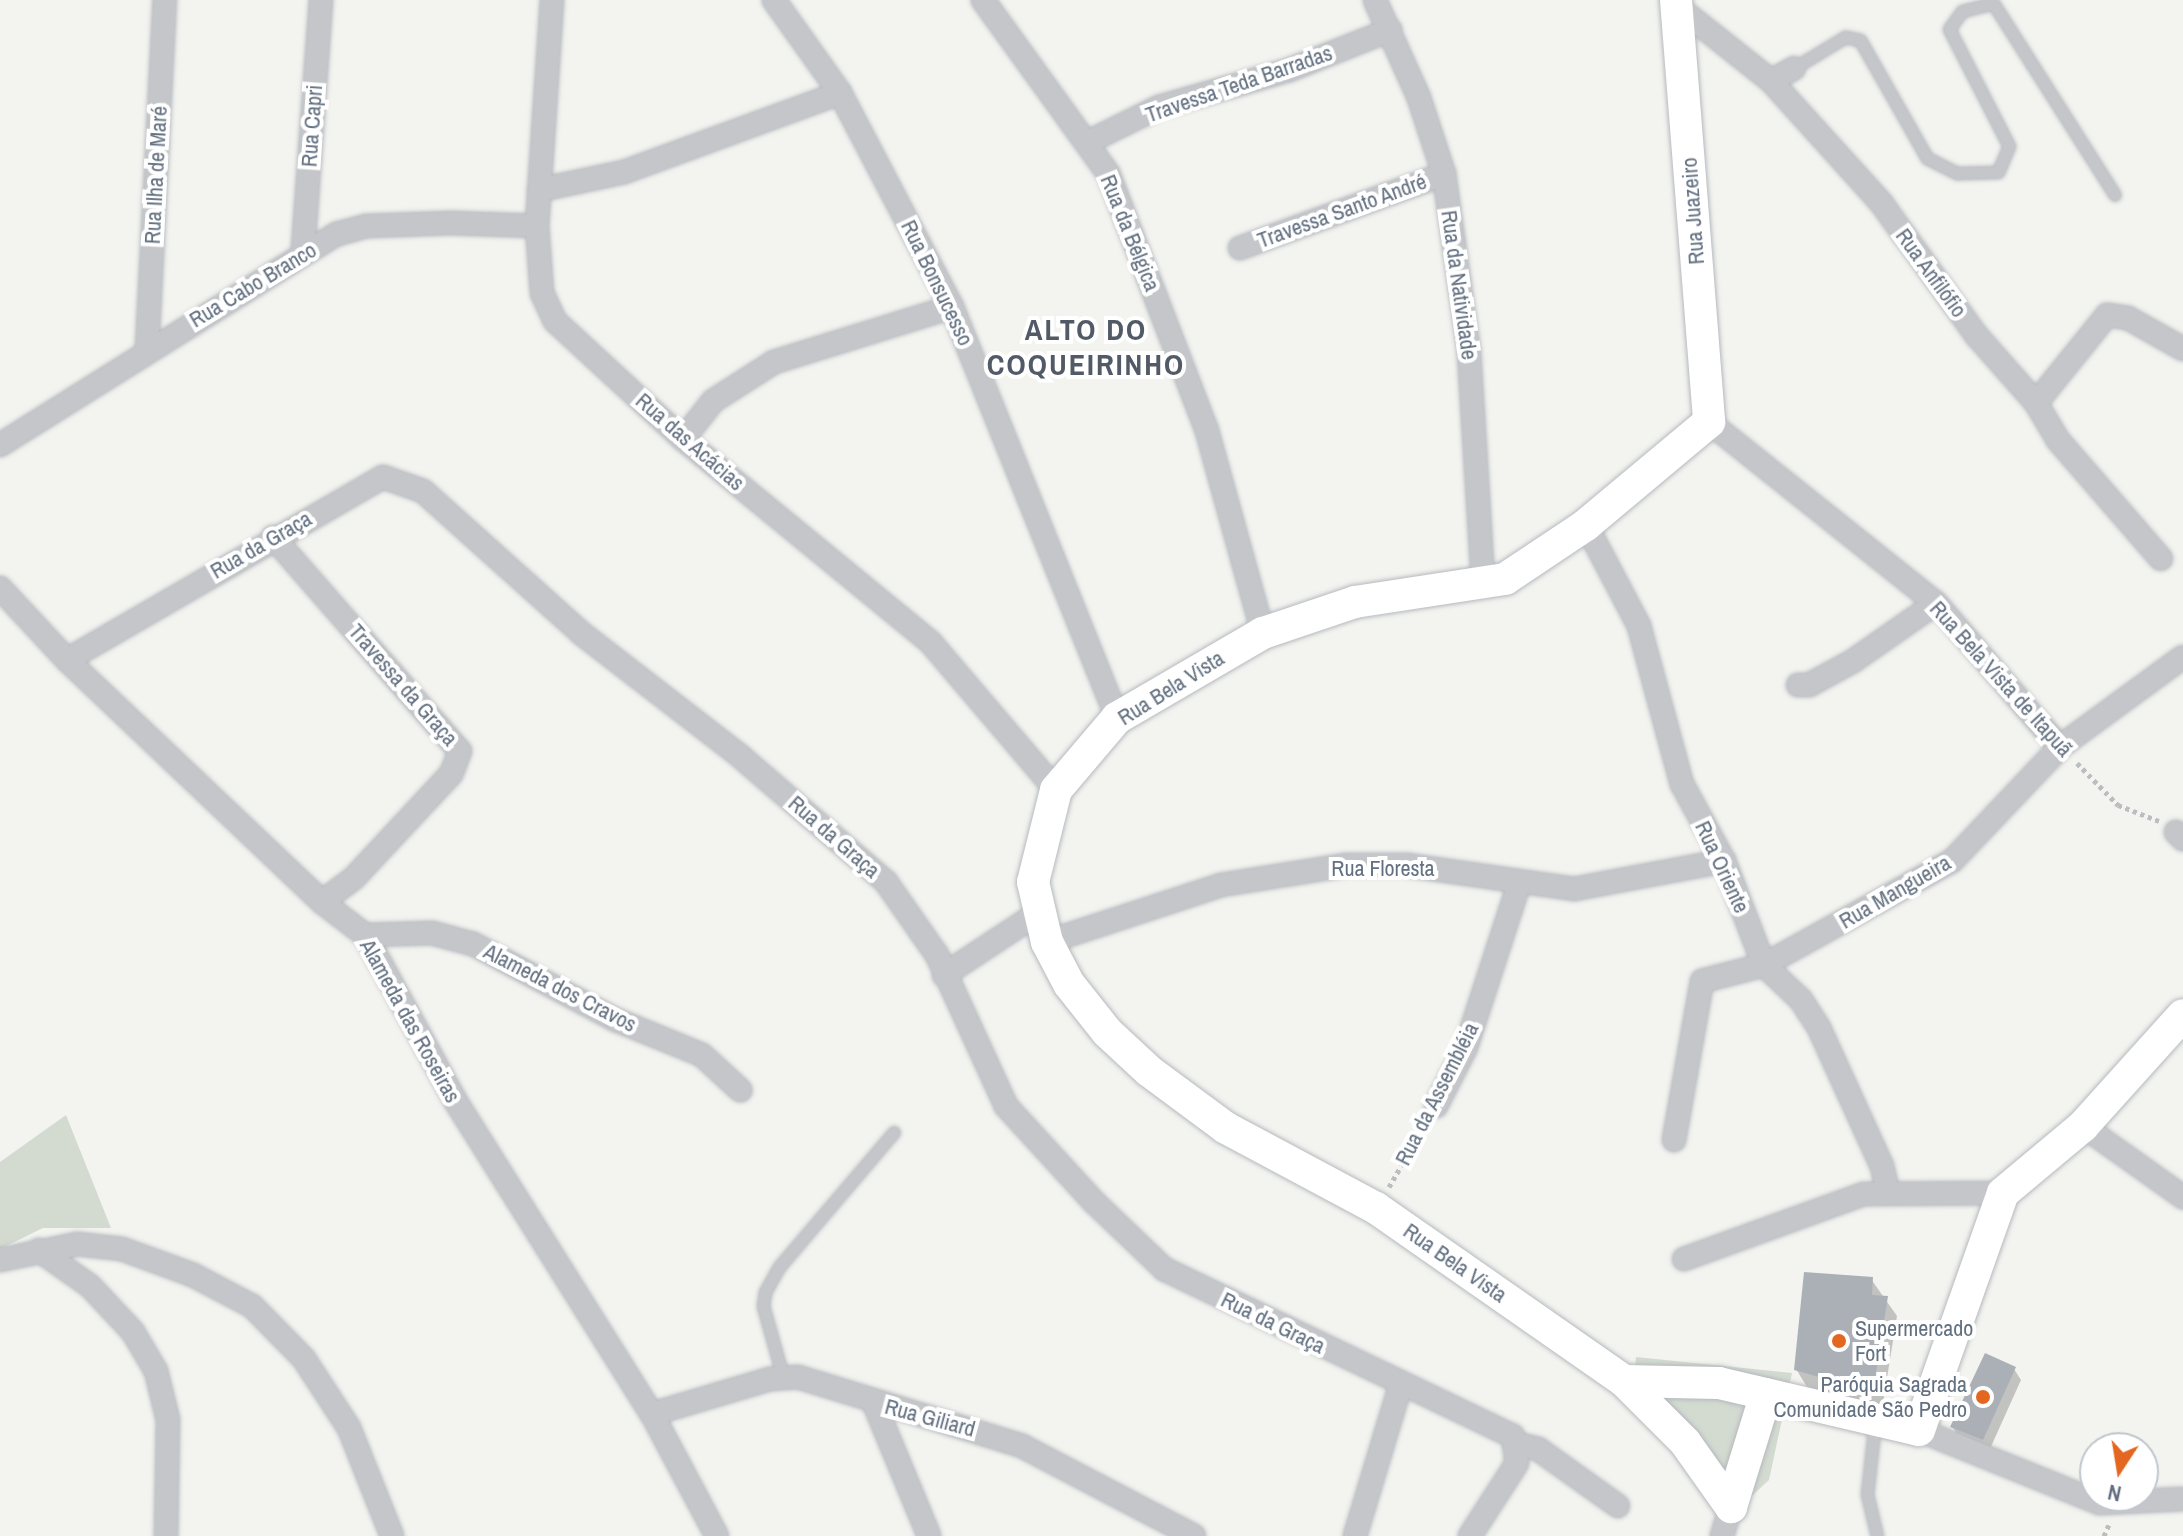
<!DOCTYPE html>
<html>
<head>
<meta charset="utf-8">
<style>
	body { margin:0 }
	#map { position:relative; width:2183px; height:1536px; overflow:hidden; background:#f3f4f0; font-family:"Archivo Narrow",sans-serif }
	div>[style] { position:absolute }
	.green>* { inset:0; background:#d3dbd1 }
	.shadow>* { inset:0; background:#0003 }
	.building>* { inset:0; background:#aab0b6 }
	.path>* { height:5px; margin-top:-2.5px; transform-origin:0; background:repeating-linear-gradient(90deg,#bbbdbf 0 4px,transparent 0 8px) }
	.roads { filter:drop-shadow(0 0 2px #b6b9be) drop-shadow(0 0 2px #b6b9be) }
	.service>* { height:11px; margin:-5.5px; padding:0 5.5px; transform-origin:5.5px; border-radius:5.5px; background:#c4c6ca }
	.minor>* { height:22px; margin:-11px; padding:0 11px; transform-origin:11px; border-radius:11px; background:#c4c6ca }
	.secondary>* { height:32px; margin:-16px; padding:0 16px; transform-origin:16px; border-radius:16px; background:#fff }
	.dots>* { width:22px; height:22px; translate:-50% -50%; box-sizing:border-box; border:4px solid #fff; border-radius:50% }
	span { translate:-50% -50%; white-space:nowrap; text-align:center; line-height:1.15; -webkit-text-stroke:8px #fff; paint-order:stroke }
	.street-label { font-size:22px; color:#637081 }
	.poi-label { font-size:22px; color:#637081 }
	.left { translate:0 -50%; text-align:left }
	.right { translate:-100% -50%; text-align:right }
	.district-label { font-size:30px; color:#515a66; font-weight:700; letter-spacing:2px }
	.north { position:absolute; left:2079px; top:1432px; width:80px; height:80px; box-sizing:border-box; background:#fff; border:2px solid #c1c6cd; border-radius:50%; rotate:192deg; font-size:22px; font-weight:700; line-height:32px; text-align:center; color:#637081 }
	.north::after { content:''; display:block; margin:auto; width:28px; height:36px; background:#e36721; clip-path:polygon(50% 0,100% 100%,50% 72%,0 100%) }
</style>
</head>
<body>
<div id="map">
	<div class="green">
		<i style="clip-path:polygon(66px 1115px,111px 1228px,43px 1228px,0 1249px,0 1162px)"></i>
		<i style="clip-path:polygon(1636px 1357px,1792px 1373px,1769px 1480px,1743px 1504px,1633px 1389px)"></i>
	</div>
	<div class="shadow">
		<i style="clip-path:polygon(1871px 1279px,1897px 1316px,1882px 1409px,1807px 1387px,1796px 1369px)"></i>
		<i style="clip-path:polygon(2014px 1369px,2021px 1380px,1989px 1451px,1959px 1439px,1953px 1427px)"></i>
	</div>
	<div class="building">
		<i style="clip-path:polygon(1804px 1272px,1873px 1277px,1872px 1295px,1888px 1296px,1873px 1392px,1794px 1370px)"></i>
		<i style="clip-path:polygon(1985px 1353px,2016px 1367px,1983px 1440px,1950px 1427px)"></i>
	</div>
	<div class="path">
		<i style="left:2077px;top:763px;width:59px;rotate:45.7deg"></i>
		<i style="left:2118px;top:805px;width:44px;rotate:21.3deg"></i>
		<i style="left:1389px;top:1187px;width:74px;rotate:-60deg"></i>
		<i style="left:2104px;top:1536px;width:13px;rotate:-67deg"></i>
	</div>
	<div class="roads">
		<div class="service">
			<i style="left:1794px;top:68px;width:60px;rotate:-31.3deg"></i>
			<i style="left:1845px;top:37px;width:15px;rotate:11deg"></i>
			<i style="left:1860px;top:40px;width:136px;rotate:60.4deg"></i>
			<i style="left:1927px;top:158px;width:34px;rotate:27deg"></i>
			<i style="left:1957px;top:173px;width:41px;rotate:-1.4deg"></i>
			<i style="left:1998px;top:172px;width:28px;rotate:-67deg"></i>
			<i style="left:2009px;top:146px;width:131px;rotate:-117.1deg"></i>
			<i style="left:1949px;top:29px;width:22px;rotate:-54deg"></i>
			<i style="left:1962px;top:11px;width:32px;rotate:-14deg"></i>
			<i style="left:1993px;top:3px;width:227px;rotate:57.6deg"></i>
			<i style="left:783px;top:1377px;width:74px;rotate:-105.7deg"></i>
			<i style="left:763px;top:1306px;width:14px;rotate:-82deg"></i>
			<i style="left:765px;top:1292px;width:29px;rotate:-61deg"></i>
			<i style="left:779px;top:1267px;width:177px;rotate:-49.6deg"></i>
			<i style="left:1875px;top:1422px;width:72px;rotate:96.3deg"></i>
			<i style="left:1867px;top:1494px;width:43px;rotate:76.6deg"></i>
		</div>
		<div class="minor">
			<i style="left:552px;top:0;width:226px;rotate:93.8deg"></i>
			<i style="left:537px;top:226px;width:67px;rotate:85.7deg"></i>
			<i style="left:542px;top:293px;width:31px;rotate:65deg"></i>
			<i style="left:555px;top:321px;width:174px;rotate:42.7deg"></i>
			<i style="left:683px;top:439px;width:321px;rotate:39.4deg"></i>
			<i style="left:931px;top:643px;width:193px;rotate:49.6deg"></i>
			<i style="left:774px;top:0;width:114px;rotate:54.6deg"></i>
			<i style="left:840px;top:93px;width:242px;rotate:62.4deg"></i>
			<i style="left:952px;top:307px;width:443px;rotate:68.1deg"></i>
			<i style="left:983px;top:0;width:213px;rotate:54.2deg"></i>
			<i style="left:1108px;top:173px;width:276px;rotate:69deg"></i>
			<i style="left:1207px;top:431px;width:210px;rotate:74.5deg"></i>
			<i style="left:1375px;top:0;width:107px;rotate:65.8deg"></i>
			<i style="left:1419px;top:98px;width:80px;rotate:71.8deg"></i>
			<i style="left:1444px;top:174px;width:180px;rotate:82deg"></i>
			<i style="left:1469px;top:352px;width:232px;rotate:86.5deg"></i>
			<i style="left:1674px;top:4px;width:124px;rotate:38.4deg"></i>
			<i style="left:1771px;top:81px;width:166px;rotate:47.9deg"></i>
			<i style="left:1882px;top:204px;width:163px;rotate:54.3deg"></i>
			<i style="left:1977px;top:336px;width:89px;rotate:48.6deg"></i>
			<i style="left:2036px;top:403px;width:43px;rotate:59.3deg"></i>
			<i style="left:2058px;top:440px;width:157px;rotate:49.1deg"></i>
			<i style="left:1771px;top:81px;width:26px;rotate:-29deg"></i>
			<i style="left:1090px;top:141px;width:77px;rotate:-26.2deg"></i>
			<i style="left:1159px;top:107px;width:135px;rotate:-15.9deg"></i>
			<i style="left:1289px;top:70px;width:109px;rotate:-21.6deg"></i>
			<i style="left:539px;top:190px;width:87px;rotate:-12deg"></i>
			<i style="left:624px;top:172px;width:230px;rotate:-20.1deg"></i>
			<i style="left:1240px;top:248px;width:217px;rotate:-19.9deg"></i>
			<i style="left:303px;top:251px;width:252px;rotate:-85.9deg"></i>
			<i style="left:147px;top:350px;width:350px;rotate:-87.1deg"></i>
			<i style="left:2036px;top:403px;width:113px;rotate:-51.1deg"></i>
			<i style="left:2107px;top:315px;width:21px;rotate:8deg"></i>
			<i style="left:2128px;top:318px;width:63px;rotate:29.4deg"></i>
			<i style="left:1709px;top:422px;width:290px;rotate:38.6deg"></i>
			<i style="left:1936px;top:603px;width:190px;rotate:49.3deg"></i>
			<i style="left:683px;top:439px;width:48px;rotate:-51.7deg"></i>
			<i style="left:713px;top:401px;width:72px;rotate:-32.6deg"></i>
			<i style="left:774px;top:362px;width:186px;rotate:-17.2deg"></i>
			<i style="left:0;top:445px;width:398px;rotate:-32.1deg"></i>
			<i style="left:337px;top:234px;width:30px;rotate:-15deg"></i>
			<i style="left:366px;top:226px;width:85px;rotate:-2deg"></i>
			<i style="left:451px;top:223px;width:86px;rotate:2deg"></i>
			<i style="left:1586px;top:525px;width:114px;rotate:62.3deg"></i>
			<i style="left:1639px;top:626px;width:164px;rotate:74.8deg"></i>
			<i style="left:1682px;top:784px;width:88px;rotate:61.4deg"></i>
			<i style="left:1724px;top:861px;width:111px;rotate:69deg"></i>
			<i style="left:1764px;top:965px;width:51px;rotate:43.4deg"></i>
			<i style="left:1801px;top:1000px;width:33px;rotate:57deg"></i>
			<i style="left:1819px;top:1028px;width:152px;rotate:65.5deg"></i>
			<i style="left:1882px;top:1166px;width:28px;rotate:77deg"></i>
			<i style="left:273px;top:537px;width:284px;rotate:48.9deg"></i>
			<i style="left:460px;top:751px;width:25px;rotate:111deg"></i>
			<i style="left:451px;top:774px;width:142px;rotate:133deg"></i>
			<i style="left:354px;top:878px;width:40px;rotate:143deg"></i>
			<i style="left:0;top:588px;width:98px;rotate:47.1deg"></i>
			<i style="left:67px;top:660px;width:352px;rotate:43.5deg"></i>
			<i style="left:322px;top:902px;width:54px;rotate:37.5deg"></i>
			<i style="left:365px;top:935px;width:190px;rotate:61.4deg"></i>
			<i style="left:456px;top:1102px;width:368px;rotate:57.9deg"></i>
			<i style="left:652px;top:1414px;width:138px;rotate:62deg"></i>
			<i style="left:67px;top:660px;width:365px;rotate:-30.1deg"></i>
			<i style="left:383px;top:477px;width:42px;rotate:19.3deg"></i>
			<i style="left:423px;top:491px;width:212px;rotate:41.9deg"></i>
			<i style="left:581px;top:633px;width:201px;rotate:37.7deg"></i>
			<i style="left:740px;top:756px;width:193px;rotate:40.8deg"></i>
			<i style="left:886px;top:882px;width:89px;rotate:55.1deg"></i>
			<i style="left:937px;top:955px;width:166px;rotate:65.4deg"></i>
			<i style="left:1006px;top:1106px;width:130px;rotate:47.5deg"></i>
			<i style="left:1094px;top:1202px;width:97px;rotate:43.7deg"></i>
			<i style="left:1164px;top:1269px;width:387px;rotate:25.6deg"></i>
			<i style="left:1513px;top:1436px;width:27px;rotate:82deg"></i>
			<i style="left:1517px;top:1463px;width:87px;rotate:122.8deg"></i>
			<i style="left:1798px;top:685px;width:11px"></i>
			<i style="left:1809px;top:685px;width:50px;rotate:-28.6deg"></i>
			<i style="left:1853px;top:661px;width:101px;rotate:-34.9deg"></i>
			<i style="left:2176px;top:832px;width:10px;rotate:45deg"></i>
			<i style="left:365px;top:935px;width:67px;rotate:-1.7deg"></i>
			<i style="left:432px;top:933px;width:42px;rotate:15deg"></i>
			<i style="left:473px;top:944px;width:160px;rotate:28deg"></i>
			<i style="left:614px;top:1019px;width:95px;rotate:22.2deg"></i>
			<i style="left:702px;top:1055px;width:52px;rotate:42.6deg"></i>
			<i style="left:1047px;top:942px;width:183px;rotate:-18.1deg"></i>
			<i style="left:1221px;top:885px;width:128px;rotate:-9deg"></i>
			<i style="left:1347px;top:865px;width:59px"></i>
			<i style="left:1406px;top:865px;width:170px;rotate:8.1deg"></i>
			<i style="left:1574px;top:889px;width:153px;rotate:-10.6deg"></i>
			<i style="left:944px;top:975px;width:113px;rotate:-33.4deg"></i>
			<i style="left:1436px;top:1106px;width:66px;rotate:-63deg"></i>
			<i style="left:1466px;top:1047px;width:171px;rotate:-72deg"></i>
			<i style="left:2083px;top:1126px;width:123px;rotate:35.4deg"></i>
			<i style="left:1674px;top:1140px;width:161px;rotate:-80deg"></i>
			<i style="left:1702px;top:981px;width:64px;rotate:-14.5deg"></i>
			<i style="left:1764px;top:965px;width:215px;rotate:-29deg"></i>
			<i style="left:1952px;top:861px;width:157px;rotate:-46.5deg"></i>
			<i style="left:2060px;top:747px;width:152px;rotate:-36.2deg"></i>
			<i style="left:39px;top:1250px;width:62px;rotate:35.2deg"></i>
			<i style="left:90px;top:1286px;width:63px;rotate:46.9deg"></i>
			<i style="left:133px;top:1332px;width:45px;rotate:59.5deg"></i>
			<i style="left:156px;top:1371px;width:50px;rotate:76.2deg"></i>
			<i style="left:168px;top:1420px;width:116px;rotate:91deg"></i>
			<i style="left:1684px;top:1259px;width:191px;rotate:-19.9deg"></i>
			<i style="left:1864px;top:1194px;width:139px;rotate:-0.4deg"></i>
			<i style="left:0;top:1260px;width:79px;rotate:-11.7deg"></i>
			<i style="left:77px;top:1244px;width:45px;rotate:6.3deg"></i>
			<i style="left:122px;top:1249px;width:76px;rotate:20.1deg"></i>
			<i style="left:193px;top:1275px;width:67px;rotate:27.7deg"></i>
			<i style="left:252px;top:1306px;width:74px;rotate:45.5deg"></i>
			<i style="left:304px;top:1359px;width:82px;rotate:56.9deg"></i>
			<i style="left:349px;top:1428px;width:116px;rotate:68.3deg"></i>
			<i style="left:874px;top:1403px;width:144px;rotate:67.5deg"></i>
			<i style="left:652px;top:1414px;width:123px;rotate:-16.5deg"></i>
			<i style="left:770px;top:1379px;width:28px;rotate:-4deg"></i>
			<i style="left:798px;top:1377px;width:234px;rotate:17.1deg"></i>
			<i style="left:1022px;top:1446px;width:194px;rotate:27.6deg"></i>
			<i style="left:1919px;top:1430px;width:195px;rotate:22deg"></i>
			<i style="left:2100px;top:1503px;width:83px;rotate:-2.8deg"></i>
			<i style="left:1517px;top:1444px;width:22px;rotate:13deg"></i>
			<i style="left:1538px;top:1449px;width:98px;rotate:35.5deg"></i>
			<i style="left:1355px;top:1536px;width:159px;rotate:-73.2deg"></i>
			<i style="left:1722px;top:1536px;width:30px;rotate:-73deg"></i>
		</div>
		<div class="secondary">
			<i style="left:1676px;top:0;width:423px;rotate:85.5deg"></i>
			<i style="left:1709px;top:422px;width:160px;rotate:140.1deg"></i>
			<i style="left:1586px;top:525px;width:97px;rotate:146.3deg"></i>
			<i style="left:1505px;top:579px;width:152px;rotate:171.3deg"></i>
			<i style="left:1355px;top:602px;width:97px;rotate:161.4deg"></i>
			<i style="left:1263px;top:633px;width:169px;rotate:149.8deg"></i>
			<i style="left:1117px;top:718px;width:94px;rotate:130.3deg"></i>
			<i style="left:1056px;top:790px;width:95px;rotate:104deg"></i>
			<i style="left:1033px;top:882px;width:62px;rotate:76.9deg"></i>
			<i style="left:1047px;top:942px;width:47px;rotate:62.4deg"></i>
			<i style="left:1069px;top:984px;width:61px;rotate:51.6deg"></i>
			<i style="left:1107px;top:1032px;width:57px;rotate:42.9deg"></i>
			<i style="left:1149px;top:1071px;width:96px;rotate:36.5deg"></i>
			<i style="left:1226px;top:1128px;width:170px;rotate:28.1deg"></i>
			<i style="left:1376px;top:1208px;width:302px;rotate:34.9deg"></i>
			<i style="left:1624px;top:1381px;width:86px;rotate:45deg"></i>
			<i style="left:1685px;top:1442px;width:80px;rotate:54.7deg"></i>
			<i style="left:1624px;top:1381px;width:95px;rotate:1.2deg"></i>
			<i style="left:1719px;top:1383px;width:205px;rotate:13.2deg"></i>
			<i style="left:1919px;top:1430px;width:251px;rotate:-70.5deg"></i>
			<i style="left:2003px;top:1193px;width:104px;rotate:-39.9deg"></i>
			<i style="left:2083px;top:1126px;width:149px;rotate:-48deg"></i>
			<i style="left:1731px;top:1507px;width:118px;rotate:-72.8deg"></i>
		</div>
	</div>
	<div class="dots">
		<i style="left:1839px;top:1341px;background:#e36721"></i>
		<i style="left:1983px;top:1397px;background:#e36721"></i>
	</div>
	<div class="street-label">
		<span style="left:1239px;top:84px;rotate:-19deg">Travessa Teda Barradas</span>
		<span style="left:312px;top:126px;rotate:-86deg">Rua Capri</span>
		<span style="left:156px;top:175px;rotate:-87deg">Rua Ilha de Maré</span>
		<span style="left:1342px;top:211px;rotate:-20deg">Travessa Santo André</span>
		<span style="left:1693px;top:211px;rotate:-94deg">Rua Juazeiro</span>
		<span style="left:1130px;top:233px;rotate:68deg">Rua da Bélgica</span>
		<span style="left:1931px;top:273px;rotate:54deg">Rua Anfilófio</span>
		<span style="left:937px;top:283px;rotate:64deg">Rua Bonsucesso</span>
		<span style="left:253px;top:285px;rotate:-31deg">Rua Cabo Branco</span>
		<span style="left:1459px;top:285px;rotate:82deg">Rua da Natividade</span>
		<span style="left:690px;top:442px;rotate:41deg">Rua das Acácias</span>
		<span style="left:261px;top:545px;rotate:-30deg">Rua da Graça</span>
		<span style="left:2001px;top:679px;rotate:48deg">Rua Bela Vista de Itapuã</span>
		<span style="left:403px;top:685px;rotate:49deg">Travessa da Graça</span>
		<span style="left:1171px;top:688px;rotate:-32deg">Rua Bela Vista</span>
		<span style="left:834px;top:837px;rotate:41deg">Rua da Graça</span>
		<span style="left:1722px;top:867px;rotate:65deg">Rua Oriente</span>
		<span style="left:1383px;top:869px">Rua Floresta</span>
		<span style="left:1895px;top:892px;rotate:-30deg">Rua Mangueira</span>
		<span style="left:560px;top:988px;rotate:27deg">Alameda dos Cravos</span>
		<span style="left:410px;top:1021px;rotate:61deg">Alameda das Roseiras</span>
		<span style="left:1437px;top:1094px;rotate:-63deg">Rua da Assembléia</span>
		<span style="left:1455px;top:1263px;rotate:35deg">Rua Bela Vista</span>
		<span style="left:1273px;top:1323px;rotate:26deg">Rua da Graça</span>
		<span style="left:930px;top:1418px;rotate:15deg">Rua Giliard</span>
	</div>
	<div class="poi-label">
		<span class="left" style="left:1855px;top:1341px">Supermercado<br>Fort</span>
		<span class="right" style="left:1967px;top:1397px">Paróquia Sagrada<br>Comunidade São Pedro</span>
	</div>
	<div class="district-label">
		<span style="left:1086px;top:346px">ALTO DO<br>COQUEIRINHO</span>
	</div>
	<div class="north">N</div>
</div>
</body>
</html>
